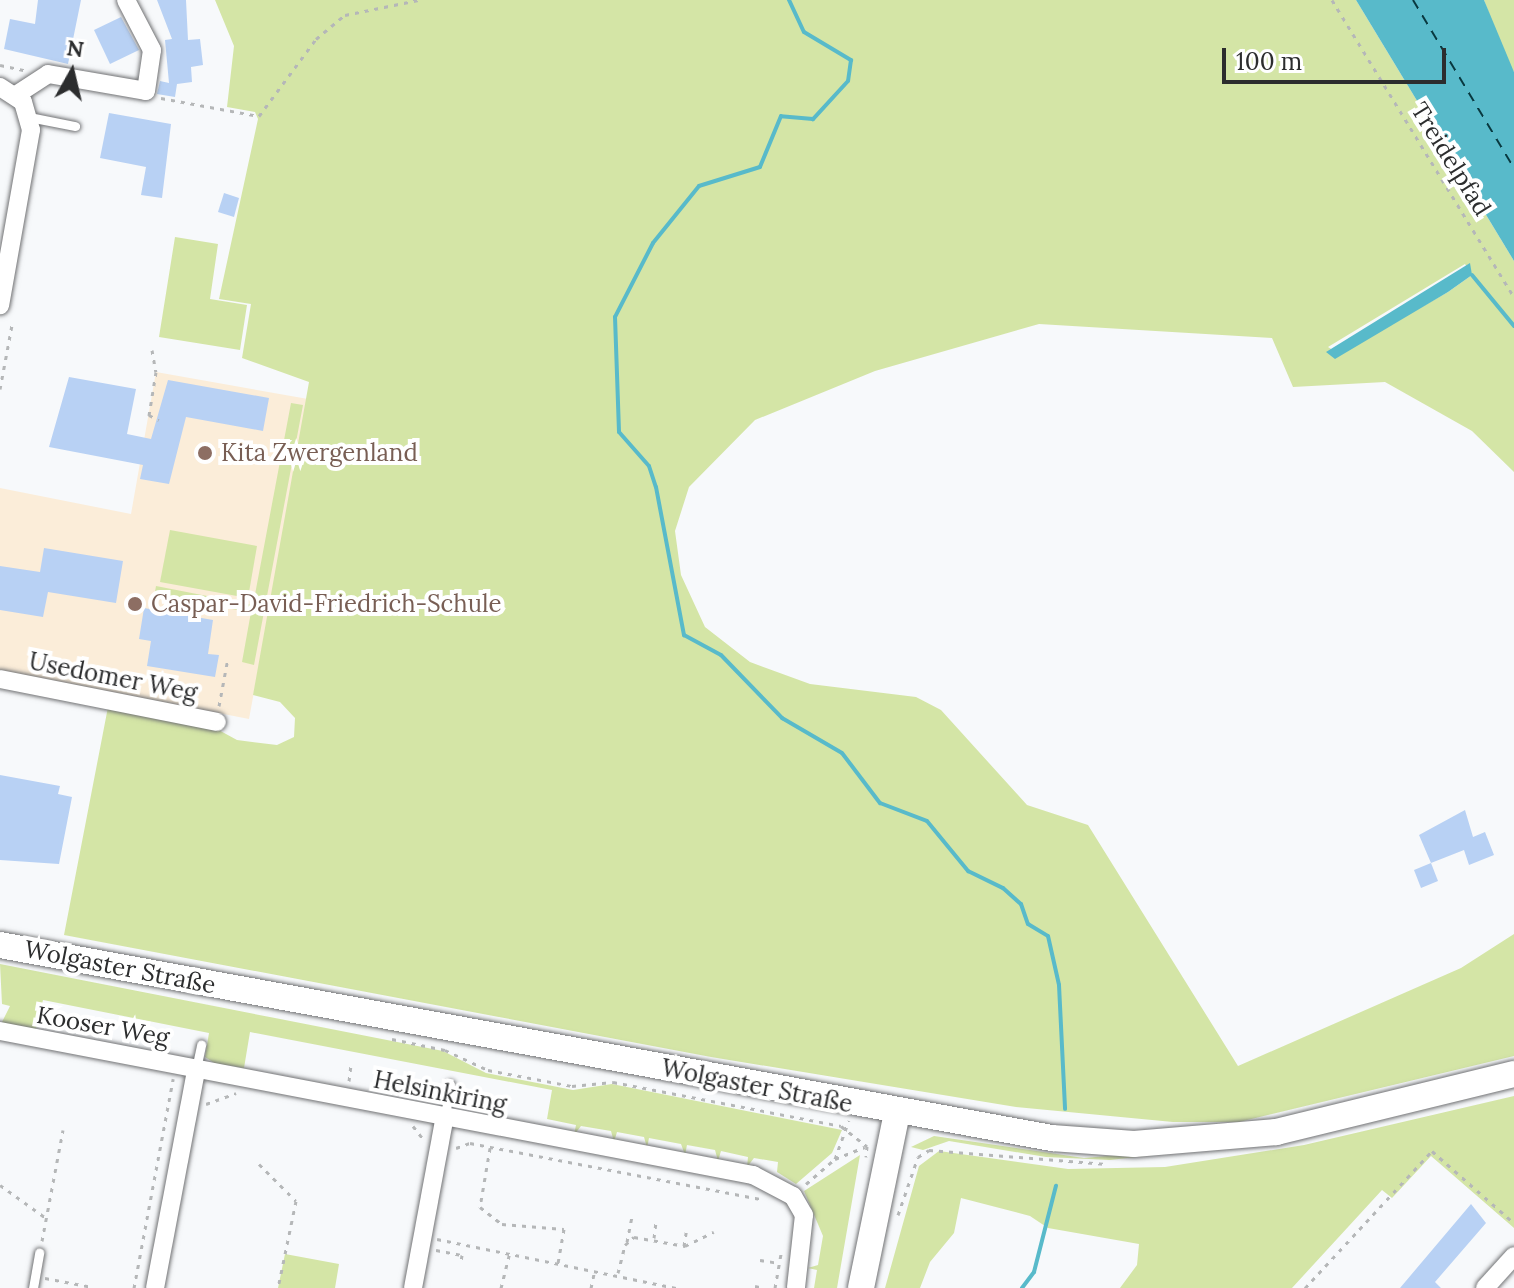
<!DOCTYPE html>
<html>
<head>
<meta charset="utf-8">
<style>
	body { margin:0 }
	#map { position:relative; width:1514px; height:1288px; overflow:hidden; background:#f7f9fb; font-family:Lora,serif }
	div>[style] { position:absolute }
	.education>* { inset:0; background:#fbedd9 }
	.green>* { inset:0; background:#d4e5a6 }
	.water>* { inset:0; background:#58baca }
	.stream>* { height:4px; margin:-2px; padding:0 2px; transform-origin:2px; border-radius:2px; background:#58baca }
	.ferry>* { height:2px; margin-top:-1px; transform-origin:0; background:repeating-linear-gradient(90deg,#08383f 0 10px,transparent 0 18px) }
	.building>* { inset:0; background:#b8d1f4 }
	.path>* { height:3px; margin-top:-1.5px; transform-origin:0; background:repeating-linear-gradient(90deg,#b5b7b8 0 4px,transparent 0 10px) }
	.roads { filter:drop-shadow(0 0 2px #717274) drop-shadow(0 0 2px #717274) }
	.service>* { height:9px; margin:-4.5px; padding:0 4.5px; transform-origin:4.5px; border-radius:4.5px; background:#fff }
	.minor>* { height:18px; margin:-9px; padding:0 9px; transform-origin:9px; border-radius:9px; background:#fff }
	.secondary>* { height:26px; margin:-13px; padding:0 13px; transform-origin:13px; border-radius:13px; background:#fff }
	.dots>* { width:22px; height:22px; translate:-50% -50%; box-sizing:border-box; border:4px solid #fff; border-radius:50% }
	span { translate:-50% -50%; white-space:nowrap; text-align:center; line-height:1.15; -webkit-text-stroke:8px #fff; paint-order:stroke }
	.street-label { font-size:24px; color:#2c2d2e }
	.education-label { font-size:24px; color:#785e54 }
	.left { translate:0 -50%; text-align:left }
	.north { position:absolute; left:32px; top:32px; width:80px; height:80px; -webkit-text-stroke:6px #fff; paint-order:stroke; rotate:8deg; font-size:22px; font-weight:700; line-height:32px; text-align:center; color:#2c2d2e }
	.north::after { content:''; display:block; margin:auto; width:28px; height:36px; background:#2c2d2e; clip-path:polygon(50% 0,100% 100%,50% 72%,0 100%) }
	.scale { position:absolute; left:1222px; top:48px; width:224px; height:36px; box-sizing:border-box; border:4px solid #2c2d2e; border-top:0; padding-left:10px; font-size:24px; line-height:28px; white-space:nowrap; color:#2c2d2e; -webkit-text-stroke:6px #fff; paint-order:stroke }
</style>
</head>
<body>
<div id="map">
	<div class="education">
		<i style="clip-path:polygon(156px 372px,308px 399px,249px 719px,0 670px,0 488px,131px 514px)"></i>
	</div>
	<div class="green">
		<i style="clip-path:polygon(evenodd,215px 0,1356px 0,1514px 261px,1514px 472px,1472px 431px,1385px 382px,1293px 387px,1272px 338px,1039px 324px,875px 371px,755px 420px,689px 487px,675px 531px,681px 575px,705px 627px,750px 662px,810px 684px,916px 697px,941px 710px,1027px 805px,1088px 825px,1238px 1066px,1461px 968px,1514px 934px,1514px 1056px,1239px 1122px,1173px 1122px,1016px 1107px,711px 1057px,64px 935px,108px 707px,215px 728px,237px 740px,277px 745px,294px 737px,295px 718px,280px 702px,253px 695px,309px 382px,242px 358px,251px 304px,219px 299px,258px 119px,255px 112px,227px 107px,234px 46px,215px 0,1465px 264px,1472px 275px,1448px 292px,1339px 354px,1328px 347px,1465px 264px)"></i>
		<i style="clip-path:polygon(1484px 0,1514px 0,1514px 72px,1506px 60px)"></i>
		<i style="clip-path:polygon(175px 237px,218px 244px,210px 299px,247px 305px,240px 350px,159px 337px)"></i>
		<i style="clip-path:polygon(291px 403px,303px 405px,254px 665px,242px 662px,251px 612px,154px 597px,156px 586px,253px 605px)"></i>
		<i style="clip-path:polygon(170px 530px,257px 546px,248px 598px,160px 582px)"></i>
		<i style="clip-path:polygon(0 964px,443px 1051px,486px 1073px,573px 1090px,612px 1084px,842px 1130px,832px 1153px,796px 1184px,777px 1172px,778px 1162px,754px 1158px,747px 1167px,748px 1157px,721px 1151px,718px 1161px,715px 1150px,687px 1145px,685px 1155px,681px 1144px,649px 1138px,647px 1148px,644px 1137px,617px 1132px,614px 1142px,611px 1131px,581px 1126px,574px 1135px,576px 1125px,547px 1119px,552px 1090px,250px 1032px,244px 1068px,226px 1065px,225px 1070px,205px 1057px,209px 1033px,43px 1000px,35px 1033px,0 1026px,10px 1006px,2px 1004px)"></i>
		<i style="clip-path:polygon(1514px 1096px,1514px 1228px,1431px 1156px,1392px 1198px,1382px 1190px,1292px 1288px,1120px 1288px,1137px 1265px,1139px 1244px,1048px 1228px,1030px 1216px,961px 1198px,954px 1233px,930px 1262px,920px 1288px,885px 1288px,919px 1166px,939px 1151px,1068px 1169px,1165px 1167px,1304px 1145px)"></i>
		<i style="clip-path:polygon(934px 1136px,1084px 1158px,1269px 1142px,1110px 1160px,1046px 1157px,949px 1141px,923px 1150px,911px 1147px)"></i>
		<i style="clip-path:polygon(860px 1155px,837px 1288px,814px 1288px,817px 1270px,808px 1268px,818px 1265px,823px 1236px,804px 1191px)"></i>
		<i style="clip-path:polygon(285px 1254px,339px 1264px,335px 1288px,278px 1288px)"></i>
	</div>
	<div class="water">
		<i style="clip-path:polygon(1356px 0,1484px 0,1514px 72px,1514px 261px)"></i>
		<i style="clip-path:polygon(1470px 263px,1472px 275px,1448px 292px,1335px 359px,1326px 352px)"></i>
	</div>
	<div class="stream">
		<i style="left:789px;top:0;width:35px;rotate:65deg"></i>
		<i style="left:804px;top:32px;width:55px;rotate:30.8deg"></i>
		<i style="left:851px;top:60px;width:21px;rotate:98deg"></i>
		<i style="left:848px;top:81px;width:52px;rotate:132.6deg"></i>
		<i style="left:813px;top:119px;width:32px;rotate:-175deg"></i>
		<i style="left:781px;top:116px;width:55px;rotate:112.4deg"></i>
		<i style="left:760px;top:167px;width:64px;rotate:162.7deg"></i>
		<i style="left:699px;top:186px;width:73px;rotate:128.9deg"></i>
		<i style="left:653px;top:243px;width:83px;rotate:117.2deg"></i>
		<i style="left:615px;top:317px;width:115px;rotate:88deg"></i>
		<i style="left:619px;top:432px;width:45px;rotate:48.6deg"></i>
		<i style="left:649px;top:466px;width:22px;rotate:72deg"></i>
		<i style="left:656px;top:487px;width:151px;rotate:79.3deg"></i>
		<i style="left:684px;top:635px;width:42px;rotate:28.4deg"></i>
		<i style="left:721px;top:655px;width:88px;rotate:45.9deg"></i>
		<i style="left:782px;top:718px;width:69px;rotate:30.3deg"></i>
		<i style="left:842px;top:753px;width:63px;rotate:52.8deg"></i>
		<i style="left:880px;top:803px;width:50px;rotate:21deg"></i>
		<i style="left:927px;top:821px;width:65px;rotate:50.6deg"></i>
		<i style="left:968px;top:871px;width:39px;rotate:26deg"></i>
		<i style="left:1003px;top:888px;width:24px;rotate:42deg"></i>
		<i style="left:1021px;top:904px;width:21px;rotate:71deg"></i>
		<i style="left:1028px;top:924px;width:23px;rotate:31deg"></i>
		<i style="left:1048px;top:936px;width:50px;rotate:77.3deg"></i>
		<i style="left:1059px;top:985px;width:124px;rotate:87.2deg"></i>
		<i style="left:1472px;top:275px;width:66px;rotate:50.5deg"></i>
		<i style="left:1022px;top:1288px;width:20px;rotate:-53deg"></i>
		<i style="left:1034px;top:1272px;width:89px;rotate:-75.7deg"></i>
	</div>
	<div class="ferry">
		<i style="left:1413px;top:0;width:196px;rotate:59deg"></i>
	</div>
	<div class="building">
		<i style="clip-path:polygon(38px 0,81px 0,68px 64px,4px 49px,10px 19px,35px 24px)"></i>
		<i style="clip-path:polygon(157px 0,186px 0,188px 40px,200px 39px,203px 65px,191px 67px,192px 82px,177px 84px,175px 97px,157px 94px,160px 81px,169px 83px,165px 40px,172px 39px)"></i>
		<i style="clip-path:polygon(121px 17px,139px 50px,110px 64px,94px 30px)"></i>
		<i style="clip-path:polygon(109px 113px,171px 124px,162px 198px,141px 195px,146px 167px,100px 158px)"></i>
		<i style="clip-path:polygon(224px 193px,239px 198px,234px 217px,218px 212px)"></i>
		<i style="clip-path:polygon(69px 377px,136px 389px,127px 434px,151px 439px,168px 380px,269px 398px,263px 431px,186px 417px,169px 484px,140px 479px,143px 465px,49px 447px)"></i>
		<i style="clip-path:polygon(44px 548px,123px 561px,116px 603px,48px 592px,43px 617px,0 610px,0 566px,40px 572px)"></i>
		<i style="clip-path:polygon(144px 608px,213px 620px,208px 654px,219px 655px,215px 677px,147px 666px,151px 641px,139px 639px)"></i>
		<i style="clip-path:polygon(0 775px,60px 786px,58px 794px,72px 797px,59px 864px,0 860px)"></i>
		<i style="clip-path:polygon(1465px 810px,1473px 837px,1485px 832px,1494px 855px,1469px 865px,1464px 850px,1431px 863px,1419px 835px)"></i>
		<i style="clip-path:polygon(1431px 863px,1438px 881px,1421px 888px,1414px 870px)"></i>
		<i style="clip-path:polygon(1471px 1204px,1486px 1223px,1435px 1282px,1441px 1288px,1400px 1288px)"></i>
	</div>
	<div class="path">
		<i style="left:1332px;top:0;width:348px;rotate:58.5deg"></i>
		<i style="left:0;top:65px;width:25px;rotate:12deg"></i>
		<i style="left:161px;top:98px;width:100px;rotate:10.4deg"></i>
		<i style="left:259px;top:116px;width:96px;rotate:-53.5deg"></i>
		<i style="left:316px;top:39px;width:38px;rotate:-40deg"></i>
		<i style="left:345px;top:15px;width:75px;rotate:-11.6deg"></i>
		<i style="left:152px;top:350px;width:22px;rotate:80deg"></i>
		<i style="left:156px;top:372px;width:44px;rotate:99.2deg"></i>
		<i style="left:149px;top:415px;width:11px;rotate:27deg"></i>
		<i style="left:0;top:389px;width:65px;rotate:-79.4deg"></i>
		<i style="left:219px;top:706px;width:49px;rotate:-79.4deg"></i>
		<i style="left:392px;top:1039px;width:54px;rotate:11.7deg"></i>
		<i style="left:445px;top:1050px;width:47px;rotate:24.9deg"></i>
		<i style="left:488px;top:1070px;width:86px;rotate:10.8deg"></i>
		<i style="left:572px;top:1086px;width:41px;rotate:-5.6deg"></i>
		<i style="left:613px;top:1082px;width:232px;rotate:10.9deg"></i>
		<i style="left:841px;top:1126px;width:33px;rotate:38deg"></i>
		<i style="left:867px;top:1146px;width:11px;rotate:95deg"></i>
		<i style="left:349px;top:1081px;width:16px;rotate:-83deg"></i>
		<i style="left:206px;top:1104px;width:32px;rotate:-20deg"></i>
		<i style="left:413px;top:1126px;width:16px;rotate:52deg"></i>
		<i style="left:456px;top:1148px;width:15px;rotate:-20deg"></i>
		<i style="left:470px;top:1143px;width:297px;rotate:10.9deg"></i>
		<i style="left:490px;top:1148px;width:60px;rotate:99.6deg"></i>
		<i style="left:480px;top:1207px;width:28px;rotate:38deg"></i>
		<i style="left:502px;top:1224px;width:62px;rotate:4.6deg"></i>
		<i style="left:564px;top:1229px;width:34px;rotate:100deg"></i>
		<i style="left:835px;top:1159px;width:32px;rotate:-22deg"></i>
		<i style="left:259px;top:1164px;width:52px;rotate:45deg"></i>
		<i style="left:296px;top:1201px;width:89px;rotate:101.7deg"></i>
		<i style="left:806px;top:1184px;width:38px;rotate:-41deg"></i>
		<i style="left:835px;top:1159px;width:41px;rotate:-70.3deg"></i>
		<i style="left:0;top:1185px;width:57px;rotate:35.7deg"></i>
		<i style="left:898px;top:1215px;width:61px;rotate:-71deg"></i>
		<i style="left:918px;top:1157px;width:13px;rotate:-32deg"></i>
		<i style="left:929px;top:1150px;width:178px;rotate:4.5deg"></i>
		<i style="left:654px;top:1238px;width:16px;rotate:-83deg"></i>
		<i style="left:437px;top:1239px;width:244px;rotate:11.6deg"></i>
		<i style="left:42px;top:1241px;width:113px;rotate:-79.3deg"></i>
		<i style="left:627px;top:1242px;width:25px;rotate:-79deg"></i>
		<i style="left:684px;top:1246px;width:19px;rotate:-81deg"></i>
		<i style="left:436px;top:1250px;width:26px;rotate:11deg"></i>
		<i style="left:462px;top:1255px;width:6px;rotate:99deg"></i>
		<i style="left:760px;top:1260px;width:20px;rotate:9deg"></i>
		<i style="left:618px;top:1273px;width:29px;rotate:-76deg"></i>
		<i style="left:625px;top:1245px;width:12px;rotate:-42deg"></i>
		<i style="left:634px;top:1237px;width:52px;rotate:10deg"></i>
		<i style="left:685px;top:1246px;width:32px;rotate:-26deg"></i>
		<i style="left:45px;top:1278px;width:48px;rotate:10.8deg"></i>
		<i style="left:755px;top:1286px;width:9px;rotate:13deg"></i>
		<i style="left:134px;top:1288px;width:213px;rotate:-79.4deg"></i>
		<i style="left:501px;top:1288px;width:36px;rotate:-76deg"></i>
		<i style="left:591px;top:1288px;width:19px;rotate:-78deg"></i>
		<i style="left:775px;top:1288px;width:39px;rotate:-80deg"></i>
		<i style="left:1305px;top:1288px;width:187px;rotate:-47.2deg"></i>
		<i style="left:1432px;top:1151px;width:109px;rotate:41.3deg"></i>
	</div>
	<div class="roads">
		<div class="service">
			<i style="left:29px;top:117px;width:47px;rotate:11.1deg"></i>
			<i style="left:196px;top:1069px;width:25px;rotate:-78deg"></i>
			<i style="left:445px;top:1116px;width:32px;rotate:-81deg"></i>
			<i style="left:33px;top:1288px;width:36px;rotate:-80deg"></i>
		</div>
		<div class="minor">
			<i style="left:0;top:87px;width:27px;rotate:33deg"></i>
			<i style="left:23px;top:102px;width:29px;rotate:74deg"></i>
			<i style="left:31px;top:130px;width:178px;rotate:100deg"></i>
			<i style="left:16px;top:95px;width:38px;rotate:-33deg"></i>
			<i style="left:48px;top:74px;width:99px;rotate:9.8deg"></i>
			<i style="left:146px;top:91px;width:41px;rotate:-81.7deg"></i>
			<i style="left:152px;top:50px;width:56px;rotate:-117.5deg"></i>
			<i style="left:0;top:679px;width:221px;rotate:11.2deg"></i>
			<i style="left:0;top:1031px;width:767px;rotate:10.83deg"></i>
			<i style="left:753px;top:1175px;width:45px;rotate:27.7deg"></i>
			<i style="left:793px;top:1196px;width:22px;rotate:60deg"></i>
			<i style="left:804px;top:1215px;width:73px;rotate:96.3deg"></i>
			<i style="left:155px;top:1288px;width:222px;rotate:-79.3deg"></i>
			<i style="left:413px;top:1288px;width:175px;rotate:-79.5deg"></i>
			<i style="left:1485px;top:1288px;width:43px;rotate:-47.8deg"></i>
		</div>
		<div class="secondary">
			<i style="left:0;top:945px;width:1070px;rotate:10.4deg"></i>
			<i style="left:1052px;top:1138px;width:82px;rotate:4.2deg"></i>
			<i style="left:1134px;top:1144px;width:143px;rotate:-4.8deg"></i>
			<i style="left:1276px;top:1132px;width:245px;rotate:-13.7deg"></i>
			<i style="left:861px;top:1288px;width:179px;rotate:-78.4deg"></i>
		</div>
	</div>
	<div class="dots">
		<i style="left:205px;top:453px;background:#8d6e63"></i>
		<i style="left:135px;top:604px;background:#8d6e63"></i>
	</div>
	<div class="street-label">
		<span style="left:1451px;top:159px;rotate:58deg">Treidelpfad</span>
		<span style="left:113px;top:677px;rotate:11deg">Usedomer Weg</span>
		<span style="left:120px;top:967px;rotate:11deg">Wolgaster Straße</span>
		<span style="left:103px;top:1026px;rotate:10deg">Kooser Weg</span>
		<span style="left:757px;top:1086px;rotate:11deg">Wolgaster Straße</span>
		<span style="left:440px;top:1092px;rotate:11deg">Helsinkiring</span>
	</div>
	<div class="education-label">
		<span class="left" style="left:221px;top:453px">Kita Zwergenland</span>
		<span class="left" style="left:151px;top:604px">Caspar-David-Friedrich-Schule</span>
	</div>
	<div class="north">N</div>
	<div class="scale">100 m</div>
</div>
</body>
</html>
